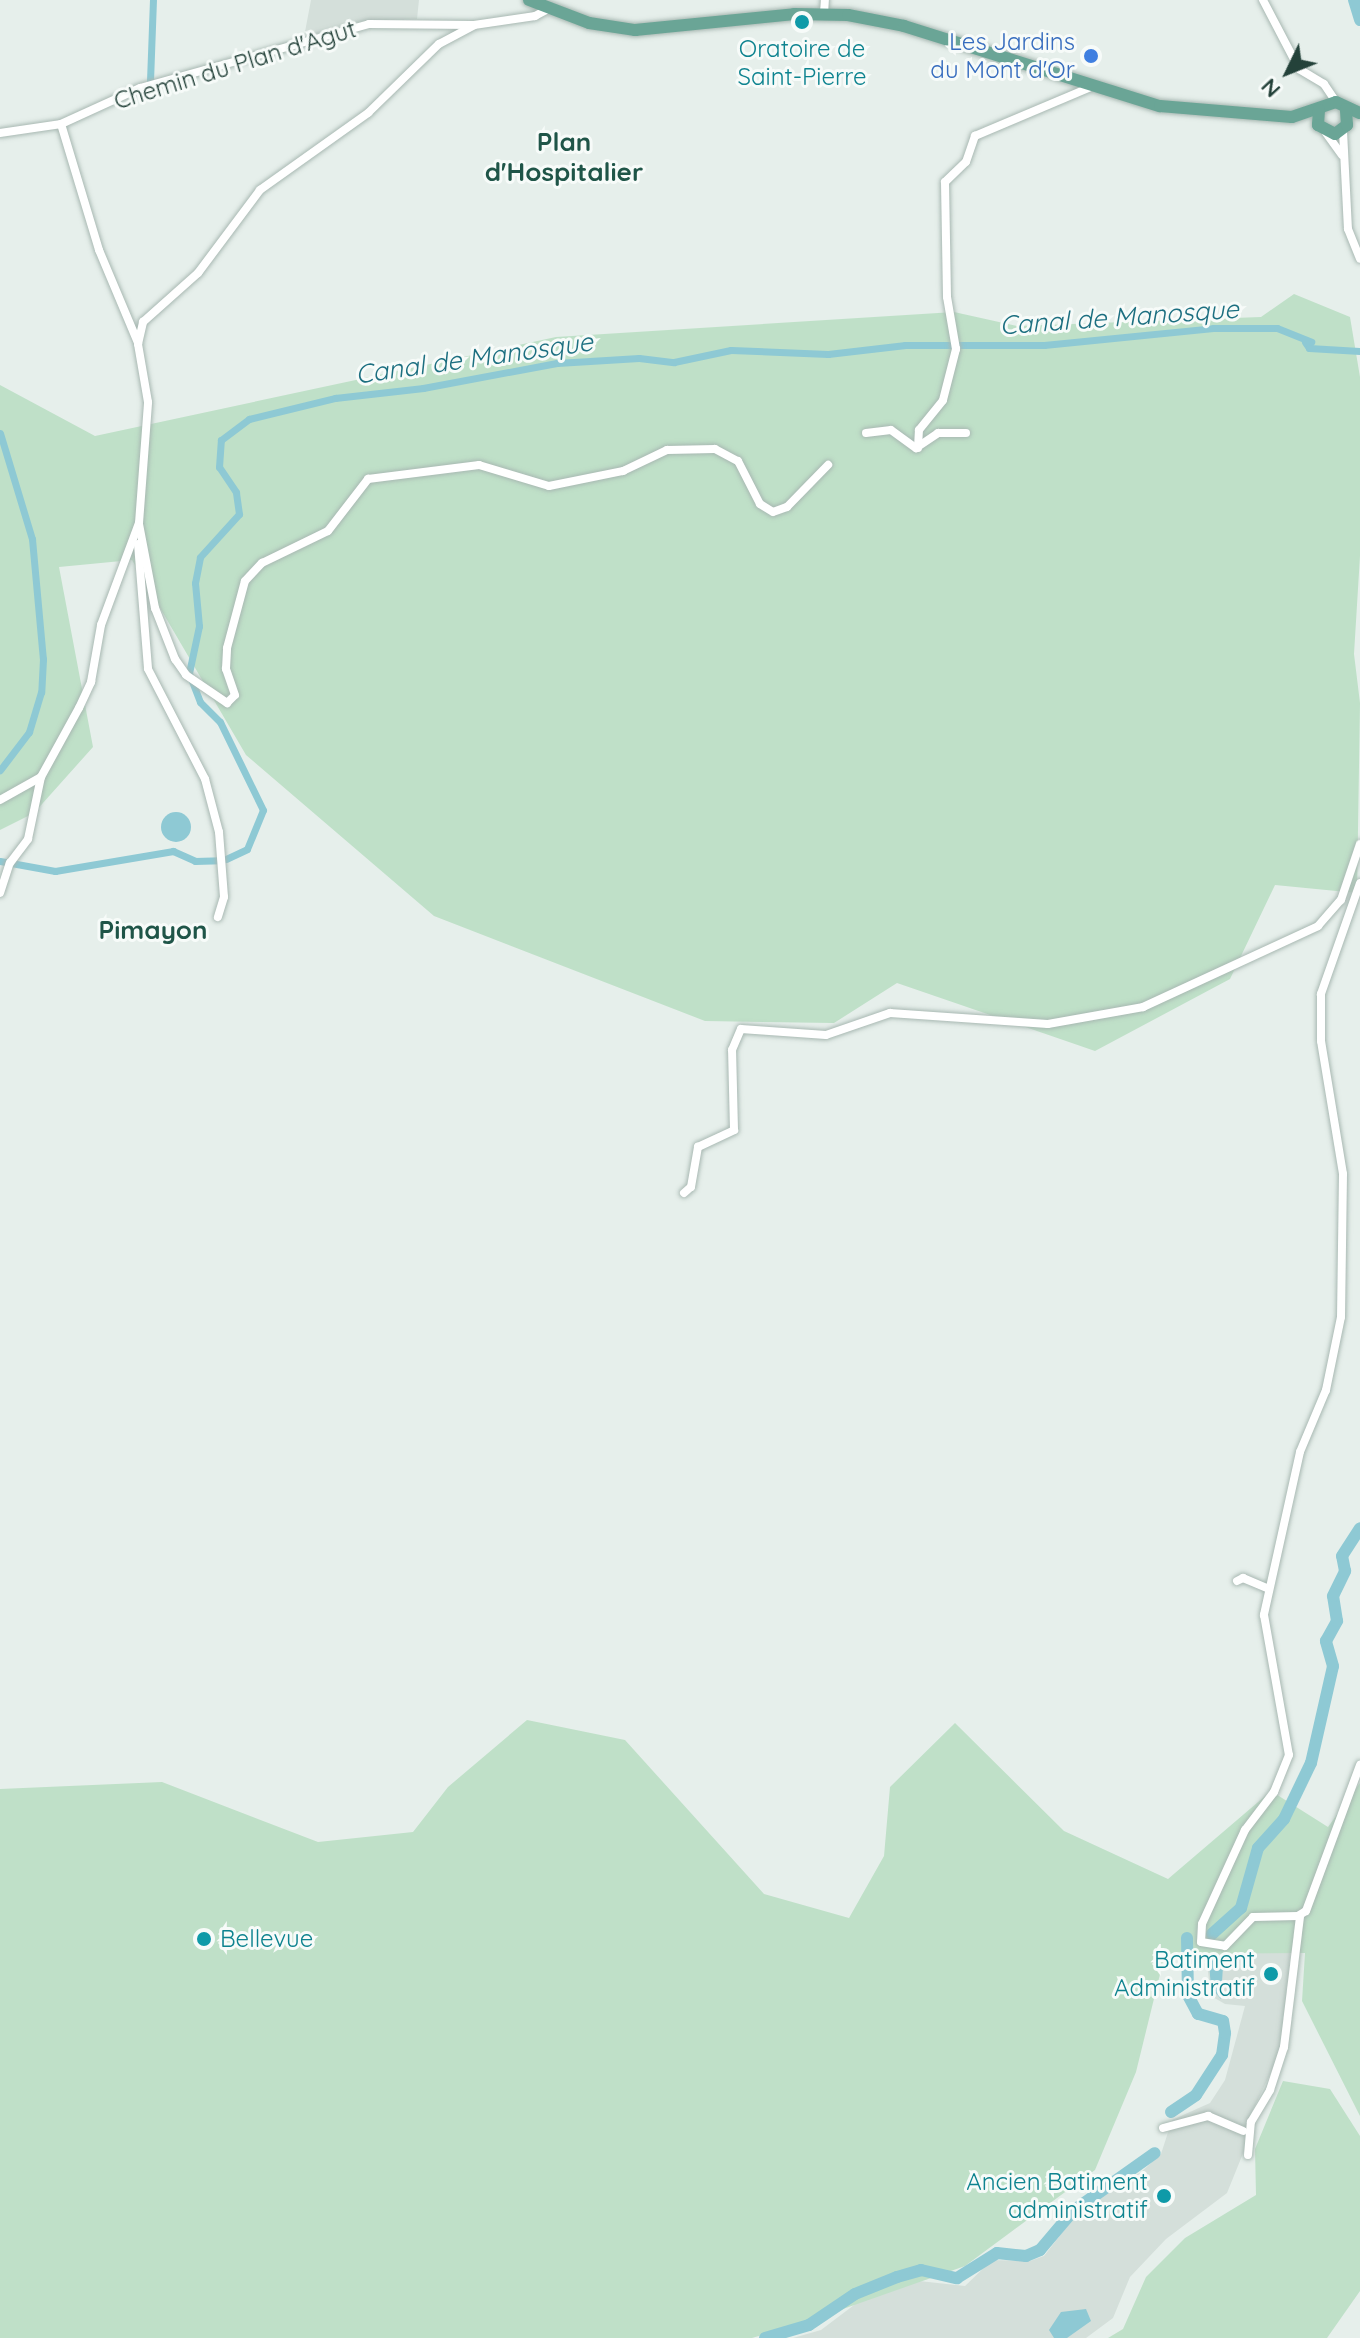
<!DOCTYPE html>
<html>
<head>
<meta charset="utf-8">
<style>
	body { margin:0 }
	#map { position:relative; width:1360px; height:2338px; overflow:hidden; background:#e6efeb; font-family:Quicksand,sans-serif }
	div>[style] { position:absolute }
	.built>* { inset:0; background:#d4dfda }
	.green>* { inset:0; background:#bfe0c8 }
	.water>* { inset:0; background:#8ec9d4 }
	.round { border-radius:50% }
	.canal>* { height:7px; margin:-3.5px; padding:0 3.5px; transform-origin:3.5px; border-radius:3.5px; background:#8ec9d4 }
	.river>* { height:12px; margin:-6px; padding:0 6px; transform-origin:6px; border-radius:6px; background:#8ec9d4 }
	.roads { filter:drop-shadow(0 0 2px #a8b8b2) drop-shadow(0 0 2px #a8b8b2) }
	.minor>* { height:8px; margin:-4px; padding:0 4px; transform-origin:4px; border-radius:4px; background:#fff }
	.primary>* { height:12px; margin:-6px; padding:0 6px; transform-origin:6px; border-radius:6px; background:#6aa596 }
	.dots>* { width:22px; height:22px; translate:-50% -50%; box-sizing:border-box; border:4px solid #f7fbf9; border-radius:50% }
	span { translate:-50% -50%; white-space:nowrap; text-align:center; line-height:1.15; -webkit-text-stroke:6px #f7fbf9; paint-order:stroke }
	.shop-label { font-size:24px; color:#366cbe }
	.right { translate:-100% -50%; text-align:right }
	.culture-label { font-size:24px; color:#0d838f }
	.left { translate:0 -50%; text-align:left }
	.street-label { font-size:24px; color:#24423a }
	.neighbourhood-label { font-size:26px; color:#1f5548; font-weight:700 }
	.water-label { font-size:26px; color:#1c6f80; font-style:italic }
	.north { position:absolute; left:1248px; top:32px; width:80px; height:80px; -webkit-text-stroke:6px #f7fbf9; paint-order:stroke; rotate:227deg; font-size:22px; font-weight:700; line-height:32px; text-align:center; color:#24423a }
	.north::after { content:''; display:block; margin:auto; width:28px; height:36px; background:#24423a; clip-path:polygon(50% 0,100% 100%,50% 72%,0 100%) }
</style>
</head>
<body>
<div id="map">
	<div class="built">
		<i style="clip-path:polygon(311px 0,419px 0,417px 19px,362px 21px,304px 37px)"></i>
		<i style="clip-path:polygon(1291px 1932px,1287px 2013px,1277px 2060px,1248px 2120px,1246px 2146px,1227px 2193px,1166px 2239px,1130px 2277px,1113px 2318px,1086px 2338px,793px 2338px,821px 2330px,862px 2299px,910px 2280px,965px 2286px,992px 2260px,1030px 2261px,1044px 2256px,1073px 2219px,1111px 2186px,1140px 2173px,1161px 2154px,1172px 2120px,1210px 2103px,1225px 2080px,1245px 2006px,1225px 2004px,1211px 1996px,1206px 1956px)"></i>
	</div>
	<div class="green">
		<i style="clip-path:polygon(1294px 294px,1350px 317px,1360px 377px,1360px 556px,1354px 654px,1360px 703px,1357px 893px,1275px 885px,1230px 979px,1095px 1051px,897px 983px,834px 1023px,705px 1021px,434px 916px,246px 755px,132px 560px,59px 567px,93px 747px,34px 813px,0 830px,0 385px,95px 436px,556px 337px,954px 312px,1017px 326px,1261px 317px)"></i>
		<i style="clip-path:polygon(527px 1720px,625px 1740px,764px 1894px,849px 1918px,884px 1856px,890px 1787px,955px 1723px,1064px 1831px,1168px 1879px,1271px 1791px,1328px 1827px,1360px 1783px,1360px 2116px,1302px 2001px,1305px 1953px,1165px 1954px,1136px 2072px,1095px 2170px,965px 2266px,809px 2321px,752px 2338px,0 2338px,0 1789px,162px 1782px,318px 1842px,413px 1832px,448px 1787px)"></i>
		<i style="clip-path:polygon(1283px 2081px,1330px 2089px,1360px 2136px,1360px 2291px,1327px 2338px,1108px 2338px,1123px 2329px,1146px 2277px,1185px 2238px,1256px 2195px,1255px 2149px)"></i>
	</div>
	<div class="water">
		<i class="round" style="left:161px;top:812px;width:30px;height:30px"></i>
		<i style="clip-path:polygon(1216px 1956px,1223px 1966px,1221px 1999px,1211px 1988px,1209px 1962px)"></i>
		<i style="clip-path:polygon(1086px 2309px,1091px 2321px,1067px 2338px,1054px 2338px,1049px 2330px,1061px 2312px)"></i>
	</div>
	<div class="canal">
		<i style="left:150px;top:81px;width:81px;rotate:-87.9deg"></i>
		<i style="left:1305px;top:342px;width:7px;rotate:56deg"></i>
		<i style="left:1309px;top:348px;width:51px;rotate:3.4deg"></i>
		<i style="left:0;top:433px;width:111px;rotate:73.2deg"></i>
		<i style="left:32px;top:539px;width:121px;rotate:84.8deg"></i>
		<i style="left:43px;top:659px;width:33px;rotate:93deg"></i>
		<i style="left:41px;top:692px;width:42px;rotate:106.7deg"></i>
		<i style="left:29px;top:732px;width:48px;rotate:127.3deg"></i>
		<i style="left:226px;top:859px;width:23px;rotate:-25deg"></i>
		<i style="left:247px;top:849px;width:42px;rotate:-67.7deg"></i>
		<i style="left:263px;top:810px;width:98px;rotate:-116deg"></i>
		<i style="left:220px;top:722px;width:28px;rotate:-135deg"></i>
		<i style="left:200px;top:702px;width:31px;rotate:-111deg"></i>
		<i style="left:189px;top:673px;width:48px;rotate:-78deg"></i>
		<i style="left:199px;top:626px;width:43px;rotate:-95.3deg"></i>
		<i style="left:195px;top:583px;width:26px;rotate:-79deg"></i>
		<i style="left:200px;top:557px;width:58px;rotate:-47.8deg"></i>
		<i style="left:239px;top:514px;width:22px;rotate:-98deg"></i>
		<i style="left:236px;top:492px;width:30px;rotate:-124deg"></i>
		<i style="left:219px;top:467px;width:27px;rotate:-86deg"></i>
		<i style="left:221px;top:440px;width:35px;rotate:-37deg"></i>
		<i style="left:249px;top:419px;width:89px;rotate:-13.7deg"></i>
		<i style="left:335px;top:398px;width:89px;rotate:-6.5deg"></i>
		<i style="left:423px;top:388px;width:136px;rotate:-10.6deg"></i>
		<i style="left:557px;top:363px;width:82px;rotate:-3.5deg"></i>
		<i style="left:639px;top:358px;width:35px;rotate:7deg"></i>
		<i style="left:674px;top:362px;width:58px;rotate:-11.9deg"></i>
		<i style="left:731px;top:350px;width:97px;rotate:2.4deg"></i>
		<i style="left:828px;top:354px;width:78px;rotate:-6.7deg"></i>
		<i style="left:905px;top:345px;width:139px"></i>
		<i style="left:1044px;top:345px;width:170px;rotate:-5.7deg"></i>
		<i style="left:1213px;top:328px;width:64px"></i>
		<i style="left:1277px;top:328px;width:37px;rotate:22deg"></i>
		<i style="left:0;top:861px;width:56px;rotate:10.3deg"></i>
		<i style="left:55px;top:871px;width:120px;rotate:-9.6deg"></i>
		<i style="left:173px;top:851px;width:24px;rotate:24deg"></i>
		<i style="left:195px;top:861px;width:25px;rotate:-2deg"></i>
	</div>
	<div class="river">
		<i style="left:1354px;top:0;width:21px;rotate:73deg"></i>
		<i style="left:1212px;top:1934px;width:39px;rotate:-42deg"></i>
		<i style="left:1241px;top:1908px;width:62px;rotate:-74.2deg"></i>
		<i style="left:1258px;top:1848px;width:39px;rotate:-48deg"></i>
		<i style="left:1284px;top:1819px;width:62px;rotate:-64.3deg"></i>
		<i style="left:1311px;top:1763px;width:99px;rotate:-77.2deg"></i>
		<i style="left:1333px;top:1666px;width:26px;rotate:-106deg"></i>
		<i style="left:1326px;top:1641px;width:23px;rotate:-61deg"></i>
		<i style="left:1337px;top:1621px;width:25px;rotate:-99deg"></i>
		<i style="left:1333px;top:1596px;width:28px;rotate:-64deg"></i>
		<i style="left:1345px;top:1571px;width:15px;rotate:-101deg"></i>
		<i style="left:1342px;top:1556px;width:33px;rotate:-57deg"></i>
		<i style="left:1171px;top:2112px;width:30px;rotate:-34deg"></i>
		<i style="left:1196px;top:2095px;width:48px;rotate:-57deg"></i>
		<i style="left:1222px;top:2055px;width:22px;rotate:-82deg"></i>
		<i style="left:1225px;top:2033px;width:12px;rotate:-99deg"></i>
		<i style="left:1223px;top:2021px;width:26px;rotate:-164deg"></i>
		<i style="left:1198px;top:2014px;width:21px;rotate:-118deg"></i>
		<i style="left:1188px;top:1995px;width:57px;rotate:-91deg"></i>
		<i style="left:765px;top:2338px;width:46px;rotate:-16.5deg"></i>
		<i style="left:809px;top:2325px;width:55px;rotate:-34deg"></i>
		<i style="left:855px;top:2294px;width:45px;rotate:-22deg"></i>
		<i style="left:897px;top:2277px;width:25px;rotate:-16deg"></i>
		<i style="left:921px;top:2270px;width:37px;rotate:13deg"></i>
		<i style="left:957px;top:2278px;width:47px;rotate:-32deg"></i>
		<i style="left:997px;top:2253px;width:29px;rotate:6deg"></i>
		<i style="left:1026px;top:2256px;width:15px;rotate:-23deg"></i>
		<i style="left:1040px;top:2250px;width:51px;rotate:-49.8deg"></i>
		<i style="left:1073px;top:2211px;width:100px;rotate:-35.3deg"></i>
	</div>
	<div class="roads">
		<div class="minor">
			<i style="left:1263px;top:0;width:78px;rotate:62.4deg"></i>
			<i style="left:1299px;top:69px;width:29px;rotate:31deg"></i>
			<i style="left:1324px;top:84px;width:22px;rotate:56deg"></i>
			<i style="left:824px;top:13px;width:13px;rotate:-86deg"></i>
			<i style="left:61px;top:124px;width:132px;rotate:73.2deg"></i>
			<i style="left:99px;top:250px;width:101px;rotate:67.2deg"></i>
			<i style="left:1343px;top:131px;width:98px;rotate:87.1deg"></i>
			<i style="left:1348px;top:229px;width:32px;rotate:68deg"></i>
			<i style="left:0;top:133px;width:62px;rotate:-8.4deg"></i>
			<i style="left:61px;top:124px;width:87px;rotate:-24.5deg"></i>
			<i style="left:140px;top:88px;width:238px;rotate:-15.6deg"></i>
			<i style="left:369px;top:24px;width:104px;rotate:0.6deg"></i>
			<i style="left:1326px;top:133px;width:27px;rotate:54deg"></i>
			<i style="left:866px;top:433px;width:25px;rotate:-7deg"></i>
			<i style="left:891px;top:430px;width:31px;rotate:36deg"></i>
			<i style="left:916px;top:448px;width:27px;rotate:-34deg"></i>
			<i style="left:938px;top:433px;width:28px"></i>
			<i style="left:918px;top:448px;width:18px;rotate:-87deg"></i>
			<i style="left:919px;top:430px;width:38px;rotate:-51deg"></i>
			<i style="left:943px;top:400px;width:53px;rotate:-75.7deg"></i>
			<i style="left:956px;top:349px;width:53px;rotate:-99.8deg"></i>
			<i style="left:947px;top:297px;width:115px;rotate:-91deg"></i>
			<i style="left:945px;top:182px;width:29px;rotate:-44deg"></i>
			<i style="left:966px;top:162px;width:28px;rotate:-71deg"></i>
			<i style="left:975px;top:136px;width:126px;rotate:-22.9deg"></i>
			<i style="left:139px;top:524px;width:86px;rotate:79.2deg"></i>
			<i style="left:155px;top:608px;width:55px;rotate:68.6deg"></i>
			<i style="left:175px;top:659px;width:19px;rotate:55deg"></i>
			<i style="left:186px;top:675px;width:50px;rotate:34.3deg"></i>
			<i style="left:227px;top:703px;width:11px;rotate:-45deg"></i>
			<i style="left:235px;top:695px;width:28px;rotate:-109deg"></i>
			<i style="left:226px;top:669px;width:21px;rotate:-87deg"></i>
			<i style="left:227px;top:648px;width:69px;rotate:-75deg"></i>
			<i style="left:245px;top:581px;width:25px;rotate:-47deg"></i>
			<i style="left:262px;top:563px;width:73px;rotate:-25.9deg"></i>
			<i style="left:328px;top:531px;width:66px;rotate:-52.4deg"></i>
			<i style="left:368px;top:479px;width:112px;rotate:-7.2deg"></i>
			<i style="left:479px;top:465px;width:73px;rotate:16.7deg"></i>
			<i style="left:549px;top:486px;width:76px;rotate:-11.5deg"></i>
			<i style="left:623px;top:471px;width:49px;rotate:-25.5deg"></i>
			<i style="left:667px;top:450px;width:48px;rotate:-1.2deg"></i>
			<i style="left:715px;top:449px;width:26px;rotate:28deg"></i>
			<i style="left:738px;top:461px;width:48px;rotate:62.9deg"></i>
			<i style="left:760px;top:504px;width:15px;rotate:32deg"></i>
			<i style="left:773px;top:512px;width:15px;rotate:-20deg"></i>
			<i style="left:787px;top:507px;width:59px;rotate:-45.7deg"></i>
			<i style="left:138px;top:544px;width:125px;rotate:85.4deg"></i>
			<i style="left:148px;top:669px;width:124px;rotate:62.6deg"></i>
			<i style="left:205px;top:779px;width:55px;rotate:75.2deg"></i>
			<i style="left:219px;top:832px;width:65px;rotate:85.6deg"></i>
			<i style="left:224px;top:897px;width:21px;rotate:107deg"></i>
			<i style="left:0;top:800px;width:47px;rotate:-29.3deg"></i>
			<i style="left:41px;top:777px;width:79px;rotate:-61.2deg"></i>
			<i style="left:79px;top:708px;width:29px;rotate:-65deg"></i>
			<i style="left:91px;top:682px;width:58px;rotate:-80deg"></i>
			<i style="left:101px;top:625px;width:109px;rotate:-69.6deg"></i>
			<i style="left:139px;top:523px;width:121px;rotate:-85.7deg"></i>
			<i style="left:148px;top:402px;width:59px;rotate:-99.8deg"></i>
			<i style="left:138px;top:344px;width:23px;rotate:-77deg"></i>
			<i style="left:143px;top:322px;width:74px;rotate:-41.7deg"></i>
			<i style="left:198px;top:273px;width:104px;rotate:-53.2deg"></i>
			<i style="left:260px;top:190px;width:133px;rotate:-35.5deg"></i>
			<i style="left:368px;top:113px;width:99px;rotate:-44.2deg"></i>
			<i style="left:439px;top:44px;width:40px;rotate:-28deg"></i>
			<i style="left:474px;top:25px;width:62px;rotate:-8.4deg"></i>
			<i style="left:535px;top:16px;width:19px;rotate:-28deg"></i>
			<i style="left:1360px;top:883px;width:118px;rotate:109.4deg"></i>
			<i style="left:1321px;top:994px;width:47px;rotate:90deg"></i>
			<i style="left:1321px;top:1041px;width:135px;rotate:80.6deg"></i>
			<i style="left:1343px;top:1174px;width:143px;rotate:90.8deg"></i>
			<i style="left:1341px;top:1317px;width:75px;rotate:101.6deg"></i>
			<i style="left:1326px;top:1390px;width:67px;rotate:112.8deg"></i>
			<i style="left:1300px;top:1452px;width:167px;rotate:102.5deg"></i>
			<i style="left:1264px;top:1615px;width:142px;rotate:79.9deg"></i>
			<i style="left:1289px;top:1755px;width:40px;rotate:112deg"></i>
			<i style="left:1274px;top:1792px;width:48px;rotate:127.3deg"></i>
			<i style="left:1245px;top:1830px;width:103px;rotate:114.6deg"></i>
			<i style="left:1202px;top:1924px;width:18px;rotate:93deg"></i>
			<i style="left:1201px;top:1942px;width:24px;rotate:9deg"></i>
			<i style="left:1225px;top:1946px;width:40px;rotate:-46deg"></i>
			<i style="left:1253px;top:1917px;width:45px;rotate:-1.3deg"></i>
			<i style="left:1298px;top:1916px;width:9px;rotate:-32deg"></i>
			<i style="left:1306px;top:1911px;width:156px;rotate:-69.7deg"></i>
			<i style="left:0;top:893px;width:32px;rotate:-72deg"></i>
			<i style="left:10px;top:863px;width:30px;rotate:-53deg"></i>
			<i style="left:28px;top:839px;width:63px;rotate:-78.2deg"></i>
			<i style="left:684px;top:1193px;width:9px;rotate:-41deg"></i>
			<i style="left:691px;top:1187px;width:41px;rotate:-80.1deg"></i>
			<i style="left:698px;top:1147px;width:40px;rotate:-25deg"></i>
			<i style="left:734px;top:1130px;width:80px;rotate:-91.4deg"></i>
			<i style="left:732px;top:1050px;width:23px;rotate:-67deg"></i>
			<i style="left:741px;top:1029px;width:85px;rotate:4deg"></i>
			<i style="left:826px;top:1035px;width:68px;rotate:-19deg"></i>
			<i style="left:890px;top:1013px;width:158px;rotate:4deg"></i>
			<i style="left:1048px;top:1024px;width:97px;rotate:-10.1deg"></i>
			<i style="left:1143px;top:1007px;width:193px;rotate:-24.8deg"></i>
			<i style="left:1318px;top:926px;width:35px;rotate:-49deg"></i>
			<i style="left:1341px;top:900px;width:59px;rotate:-71.3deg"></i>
			<i style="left:1237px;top:1581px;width:7px;rotate:-27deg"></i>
			<i style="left:1243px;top:1578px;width:28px;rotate:23deg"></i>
			<i style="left:1163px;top:2128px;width:47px;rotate:-14.9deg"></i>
			<i style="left:1208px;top:2116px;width:38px;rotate:23deg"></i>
			<i style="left:1248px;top:2155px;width:33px;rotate:-85deg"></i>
			<i style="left:1251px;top:2122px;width:37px;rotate:-59deg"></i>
			<i style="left:1270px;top:2090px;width:45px;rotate:-72deg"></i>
			<i style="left:1284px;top:2047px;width:132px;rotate:-83deg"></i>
		</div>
		<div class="primary">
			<i style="left:529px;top:0;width:64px;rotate:21deg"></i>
			<i style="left:589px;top:23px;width:47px;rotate:8.7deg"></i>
			<i style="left:635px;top:30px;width:160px;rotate:-5.7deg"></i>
			<i style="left:794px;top:14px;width:54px;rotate:1.1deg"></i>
			<i style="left:848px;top:15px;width:57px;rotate:11.1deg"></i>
			<i style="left:904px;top:26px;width:268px;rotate:17.4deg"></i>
			<i style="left:1160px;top:106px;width:132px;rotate:4.8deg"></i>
			<i style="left:1292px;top:117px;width:46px;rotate:-18.8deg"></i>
			<i style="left:1336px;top:102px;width:26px;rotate:25deg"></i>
			<i style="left:1319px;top:110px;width:15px;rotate:94deg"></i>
			<i style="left:1318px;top:125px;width:19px;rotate:28deg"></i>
			<i style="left:1335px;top:134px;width:15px;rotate:-37deg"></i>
			<i style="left:1347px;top:125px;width:16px;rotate:-94deg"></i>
		</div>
	</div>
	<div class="dots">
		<i style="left:802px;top:22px;background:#0f9aa8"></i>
		<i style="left:1091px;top:56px;background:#3f7fe0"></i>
		<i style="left:204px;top:1939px;background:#0f9aa8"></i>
		<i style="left:1271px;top:1974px;background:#0f9aa8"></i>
		<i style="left:1164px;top:2196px;background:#0f9aa8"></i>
	</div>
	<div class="shop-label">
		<span class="right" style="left:1075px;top:56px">Les Jardins<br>du Mont d'Or</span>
	</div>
	<div class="culture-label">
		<span style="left:802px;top:63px">Oratoire de<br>Saint-Pierre</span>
		<span class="left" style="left:220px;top:1939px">Bellevue</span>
		<span class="right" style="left:1255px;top:1974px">Batiment<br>Administratif</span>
		<span class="right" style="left:1148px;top:2196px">Ancien Batiment<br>administratif</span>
	</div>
	<div class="street-label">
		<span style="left:235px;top:65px;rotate:-17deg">Chemin du Plan d'Agut</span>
	</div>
	<div class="neighbourhood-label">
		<span style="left:564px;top:157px">Plan<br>d'Hospitalier</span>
		<span style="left:153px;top:930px">Pimayon</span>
	</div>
	<div class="water-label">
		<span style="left:1119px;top:317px;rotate:-4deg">Canal de Manosque</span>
		<span style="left:474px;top:358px;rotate:-8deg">Canal de Manosque</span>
	</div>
	<div class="north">N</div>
</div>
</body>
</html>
